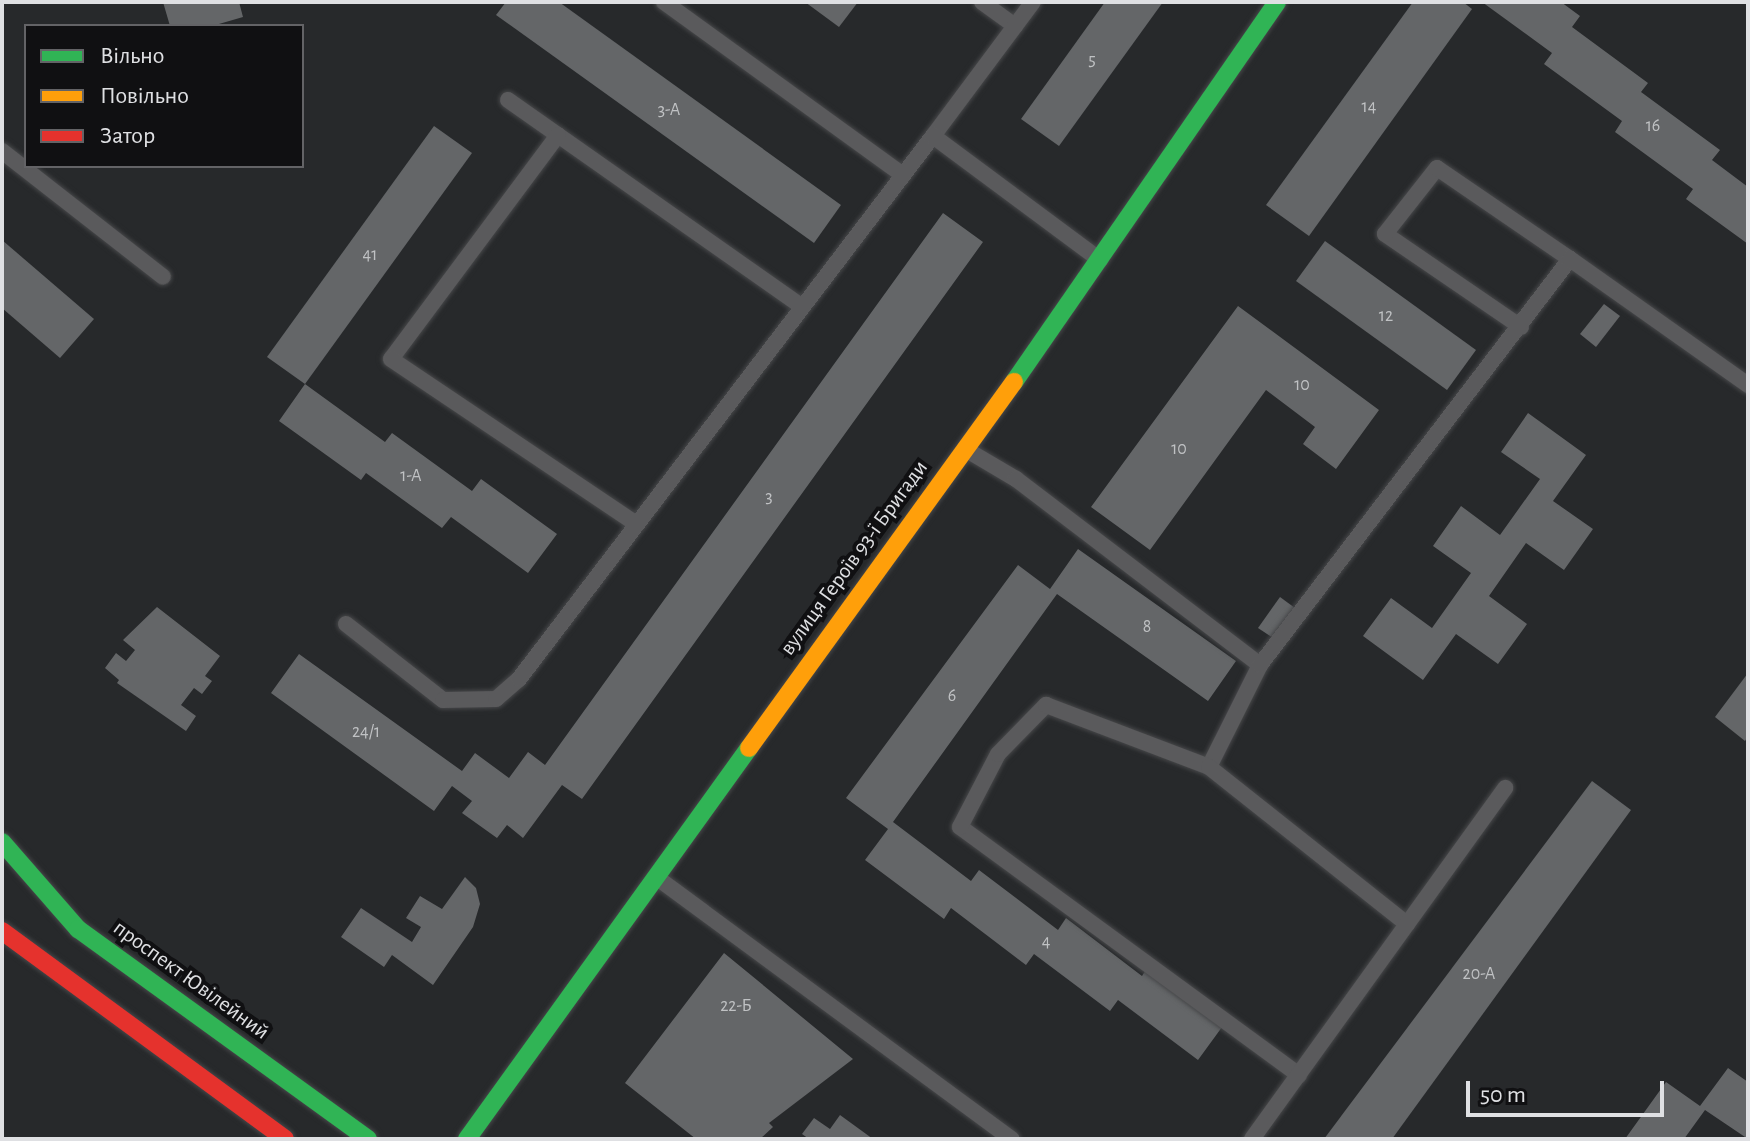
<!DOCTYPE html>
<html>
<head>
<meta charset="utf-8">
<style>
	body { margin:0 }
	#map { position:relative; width:1750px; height:1141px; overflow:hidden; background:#27292b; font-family:"Alegreya Sans",sans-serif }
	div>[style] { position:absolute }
	.building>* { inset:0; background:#646668 }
	.roads { filter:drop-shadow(0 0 2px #464749) drop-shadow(0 0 2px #464749) }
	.lane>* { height:16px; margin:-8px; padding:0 8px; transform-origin:8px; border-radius:8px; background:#5a5a5c }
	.fast>* { height:18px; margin:-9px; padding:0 9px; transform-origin:9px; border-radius:9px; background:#30b455 }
	.slow>* { height:18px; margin:-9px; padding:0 9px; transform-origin:9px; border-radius:9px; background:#ff9f0a }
	.jam>* { height:18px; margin:-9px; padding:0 9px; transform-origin:9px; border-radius:9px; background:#e5322d }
	span { translate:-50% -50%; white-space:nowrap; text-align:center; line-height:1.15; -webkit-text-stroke:8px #101012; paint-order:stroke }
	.number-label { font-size:18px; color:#c0c2c4 }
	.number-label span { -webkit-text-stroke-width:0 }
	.street-label { font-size:22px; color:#dfe0e3 }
	.frame { position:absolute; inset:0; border:4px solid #dfe0e3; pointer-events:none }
	.legend { position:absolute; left:24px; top:24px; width:280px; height:144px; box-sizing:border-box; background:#101012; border:2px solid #636366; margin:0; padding:10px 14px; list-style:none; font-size:24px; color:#dfe0e3 }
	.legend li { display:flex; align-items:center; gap:16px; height:40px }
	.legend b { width:40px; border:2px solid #636366 }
	.scale { position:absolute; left:1466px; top:1081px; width:198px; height:36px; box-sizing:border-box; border:4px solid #dfe0e3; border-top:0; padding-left:10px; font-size:24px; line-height:28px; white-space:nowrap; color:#dfe0e3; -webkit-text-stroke:6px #101012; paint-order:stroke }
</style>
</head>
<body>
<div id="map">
	<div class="building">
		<i style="clip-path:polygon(163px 2px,239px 2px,243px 17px,212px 26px,170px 26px)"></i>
		<i style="clip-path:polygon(506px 2px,559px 2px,841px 205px,814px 243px,496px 15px)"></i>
		<i style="clip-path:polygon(805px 2px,858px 2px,839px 27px)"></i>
		<i style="clip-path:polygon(1105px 2px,1163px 2px,1059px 146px,1021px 119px)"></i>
		<i style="clip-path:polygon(1413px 2px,1463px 2px,1472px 9px,1309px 236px,1266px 205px)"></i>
		<i style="clip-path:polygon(1482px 2px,1561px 2px,1580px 16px,1572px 27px,1648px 83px,1641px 92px,1720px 150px,1712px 160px,1748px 187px,1748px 244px,1686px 199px,1693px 189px,1615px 132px,1622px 121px,1544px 64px,1552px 53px)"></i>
		<i style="clip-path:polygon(434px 126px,472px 153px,305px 384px,267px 357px)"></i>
		<i style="clip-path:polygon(943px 213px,983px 242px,582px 799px,562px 785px,523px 838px,507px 825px,497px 838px,462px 813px,472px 801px,452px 786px,434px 811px,271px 693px,299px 654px,462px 771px,475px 753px,509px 778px,528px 752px,545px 765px)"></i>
		<i style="clip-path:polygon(2px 240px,94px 319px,60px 358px,2px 308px)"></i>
		<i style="clip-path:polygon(1325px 241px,1476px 350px,1447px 390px,1296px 281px)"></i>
		<i style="clip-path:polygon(1604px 304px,1620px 316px,1596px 347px,1580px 334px)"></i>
		<i style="clip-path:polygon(1238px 306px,1379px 410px,1336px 469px,1303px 444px,1315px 427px,1266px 390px,1150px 550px,1091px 507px)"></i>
		<i style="clip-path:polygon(305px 384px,385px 442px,392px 433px,472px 491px,481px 479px,557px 534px,528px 573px,451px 517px,442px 528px,366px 473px,361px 480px,279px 421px)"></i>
		<i style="clip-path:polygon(1528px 413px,1586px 455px,1553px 501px,1593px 529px,1564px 570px,1526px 543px,1489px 596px,1527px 624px,1498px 664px,1456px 634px,1423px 680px,1363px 636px,1391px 598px,1432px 628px,1471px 573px,1433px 546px,1461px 506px,1500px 535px,1540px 479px,1501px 452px)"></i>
		<i style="clip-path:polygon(1078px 549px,1236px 661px,1208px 701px,1057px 594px,893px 822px,971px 881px,979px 870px,1058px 930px,1066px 918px,1142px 976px,1149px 965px,1225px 1023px,1198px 1060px,1118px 1000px,1110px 1011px,1034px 954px,1026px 965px,951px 908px,944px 919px,865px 860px,888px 829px,846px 798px,1018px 565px,1050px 589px)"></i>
		<i style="clip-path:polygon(1280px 597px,1295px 608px,1273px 638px,1258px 628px)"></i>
		<i style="clip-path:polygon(157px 607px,220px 656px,205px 676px,212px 681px,202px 694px,194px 688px,181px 705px,196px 716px,186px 731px,117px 683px,119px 680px,105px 668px,116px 653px,126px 661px,135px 650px,123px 640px)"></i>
		<i style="clip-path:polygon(1748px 673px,1748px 736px,1745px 741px,1715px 717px)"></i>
		<i style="clip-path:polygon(1592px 781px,1631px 810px,1392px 1139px,1324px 1139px)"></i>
		<i style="clip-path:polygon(465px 877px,476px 888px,480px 904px,473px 927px,433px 985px,392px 955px,384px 967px,341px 937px,361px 908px,412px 942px,421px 927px,406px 918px,420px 896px,442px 909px)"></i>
		<i style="clip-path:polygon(724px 953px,853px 1059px,769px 1123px,773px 1127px,760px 1139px,696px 1139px,625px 1083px)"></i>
		<i style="clip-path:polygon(1728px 1068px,1748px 1082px,1748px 1139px,1705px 1110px,1684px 1139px,1625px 1139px,1666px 1082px,1700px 1106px)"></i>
		<i style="clip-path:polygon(840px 1115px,873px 1139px,809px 1139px,802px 1134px,814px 1118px,830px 1129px)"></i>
	</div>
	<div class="roads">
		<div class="lane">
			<i style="left:664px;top:2px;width:295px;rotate:35.9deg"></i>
			<i style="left:982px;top:2px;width:41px;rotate:36deg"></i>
			<i style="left:508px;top:100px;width:360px;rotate:35.1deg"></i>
			<i style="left:558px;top:135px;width:279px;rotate:126.7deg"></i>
			<i style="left:391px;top:359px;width:296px;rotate:33.9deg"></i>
			<i style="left:933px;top:136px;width:167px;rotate:-53.3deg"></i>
			<i style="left:2px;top:151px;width:204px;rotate:38deg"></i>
			<i style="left:1521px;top:327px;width:165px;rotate:-145.6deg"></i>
			<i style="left:1385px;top:234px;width:84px;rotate:-51.8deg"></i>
			<i style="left:1437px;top:168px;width:161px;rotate:34.4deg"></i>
			<i style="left:965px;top:449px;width:59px;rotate:30.5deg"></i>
			<i style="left:1016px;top:479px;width:307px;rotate:37.3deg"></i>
			<i style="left:346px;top:624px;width:123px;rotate:38.1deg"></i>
			<i style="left:443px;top:700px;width:53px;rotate:-1.1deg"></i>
			<i style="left:496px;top:699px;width:30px;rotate:-41deg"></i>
			<i style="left:519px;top:679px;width:683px;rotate:-52.68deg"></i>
			<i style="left:933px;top:136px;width:208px;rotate:36.6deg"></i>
			<i style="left:1209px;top:767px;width:114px;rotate:-63.4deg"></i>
			<i style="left:1260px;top:665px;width:511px;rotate:-52.64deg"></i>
			<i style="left:1570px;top:259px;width:218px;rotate:35.3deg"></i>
			<i style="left:656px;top:877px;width:442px;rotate:36.4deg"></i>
			<i style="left:1299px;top:1075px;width:420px;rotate:-143.8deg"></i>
			<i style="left:960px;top:827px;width:82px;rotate:-62.5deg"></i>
			<i style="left:998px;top:754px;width:69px;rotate:-45.6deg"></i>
			<i style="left:1046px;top:705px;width:174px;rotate:20.8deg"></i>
			<i style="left:1209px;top:767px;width:253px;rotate:38.4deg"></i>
			<i style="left:1252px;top:1139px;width:433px;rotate:-54.2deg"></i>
		</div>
		<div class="fast">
			<i style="left:1014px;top:382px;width:462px;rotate:-55.3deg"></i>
			<i style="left:2px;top:842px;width:116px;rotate:48.9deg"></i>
			<i style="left:78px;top:929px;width:358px;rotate:35.9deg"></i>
			<i style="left:467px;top:1139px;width:482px;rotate:-54.2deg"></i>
		</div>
		<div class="slow">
			<i style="left:749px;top:748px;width:452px;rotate:-54.1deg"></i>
		</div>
		<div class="jam">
			<i style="left:2px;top:931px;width:351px;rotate:36.3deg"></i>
		</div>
	</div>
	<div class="number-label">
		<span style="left:1092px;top:60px">5</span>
		<span style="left:1369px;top:107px">14</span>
		<span style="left:669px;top:110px">3-А</span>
		<span style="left:1653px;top:126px">16</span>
		<span style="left:370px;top:255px">41</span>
		<span style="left:1386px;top:316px">12</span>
		<span style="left:1302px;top:385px">10</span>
		<span style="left:1179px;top:449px">10</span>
		<span style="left:411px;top:476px">1-А</span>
		<span style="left:769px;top:497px">3</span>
		<span style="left:1147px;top:627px">8</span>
		<span style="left:952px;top:696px">6</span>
		<span style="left:366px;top:732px">24/1</span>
		<span style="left:1046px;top:942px">4</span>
		<span style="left:1479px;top:974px">20-А</span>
		<span style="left:736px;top:1006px">22-Б</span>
	</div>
	<div class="street-label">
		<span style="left:854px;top:558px;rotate:-54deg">вулиця Героїв 93-ї Бригади</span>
		<span style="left:191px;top:980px;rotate:36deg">проспект Ювілейний</span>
	</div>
	<div class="frame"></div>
	<ul class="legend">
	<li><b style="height:10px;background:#30b455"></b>Вільно</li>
	<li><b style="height:10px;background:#ff9f0a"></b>Повільно</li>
	<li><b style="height:10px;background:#e5322d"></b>Затор</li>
	</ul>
	<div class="scale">50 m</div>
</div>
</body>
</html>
